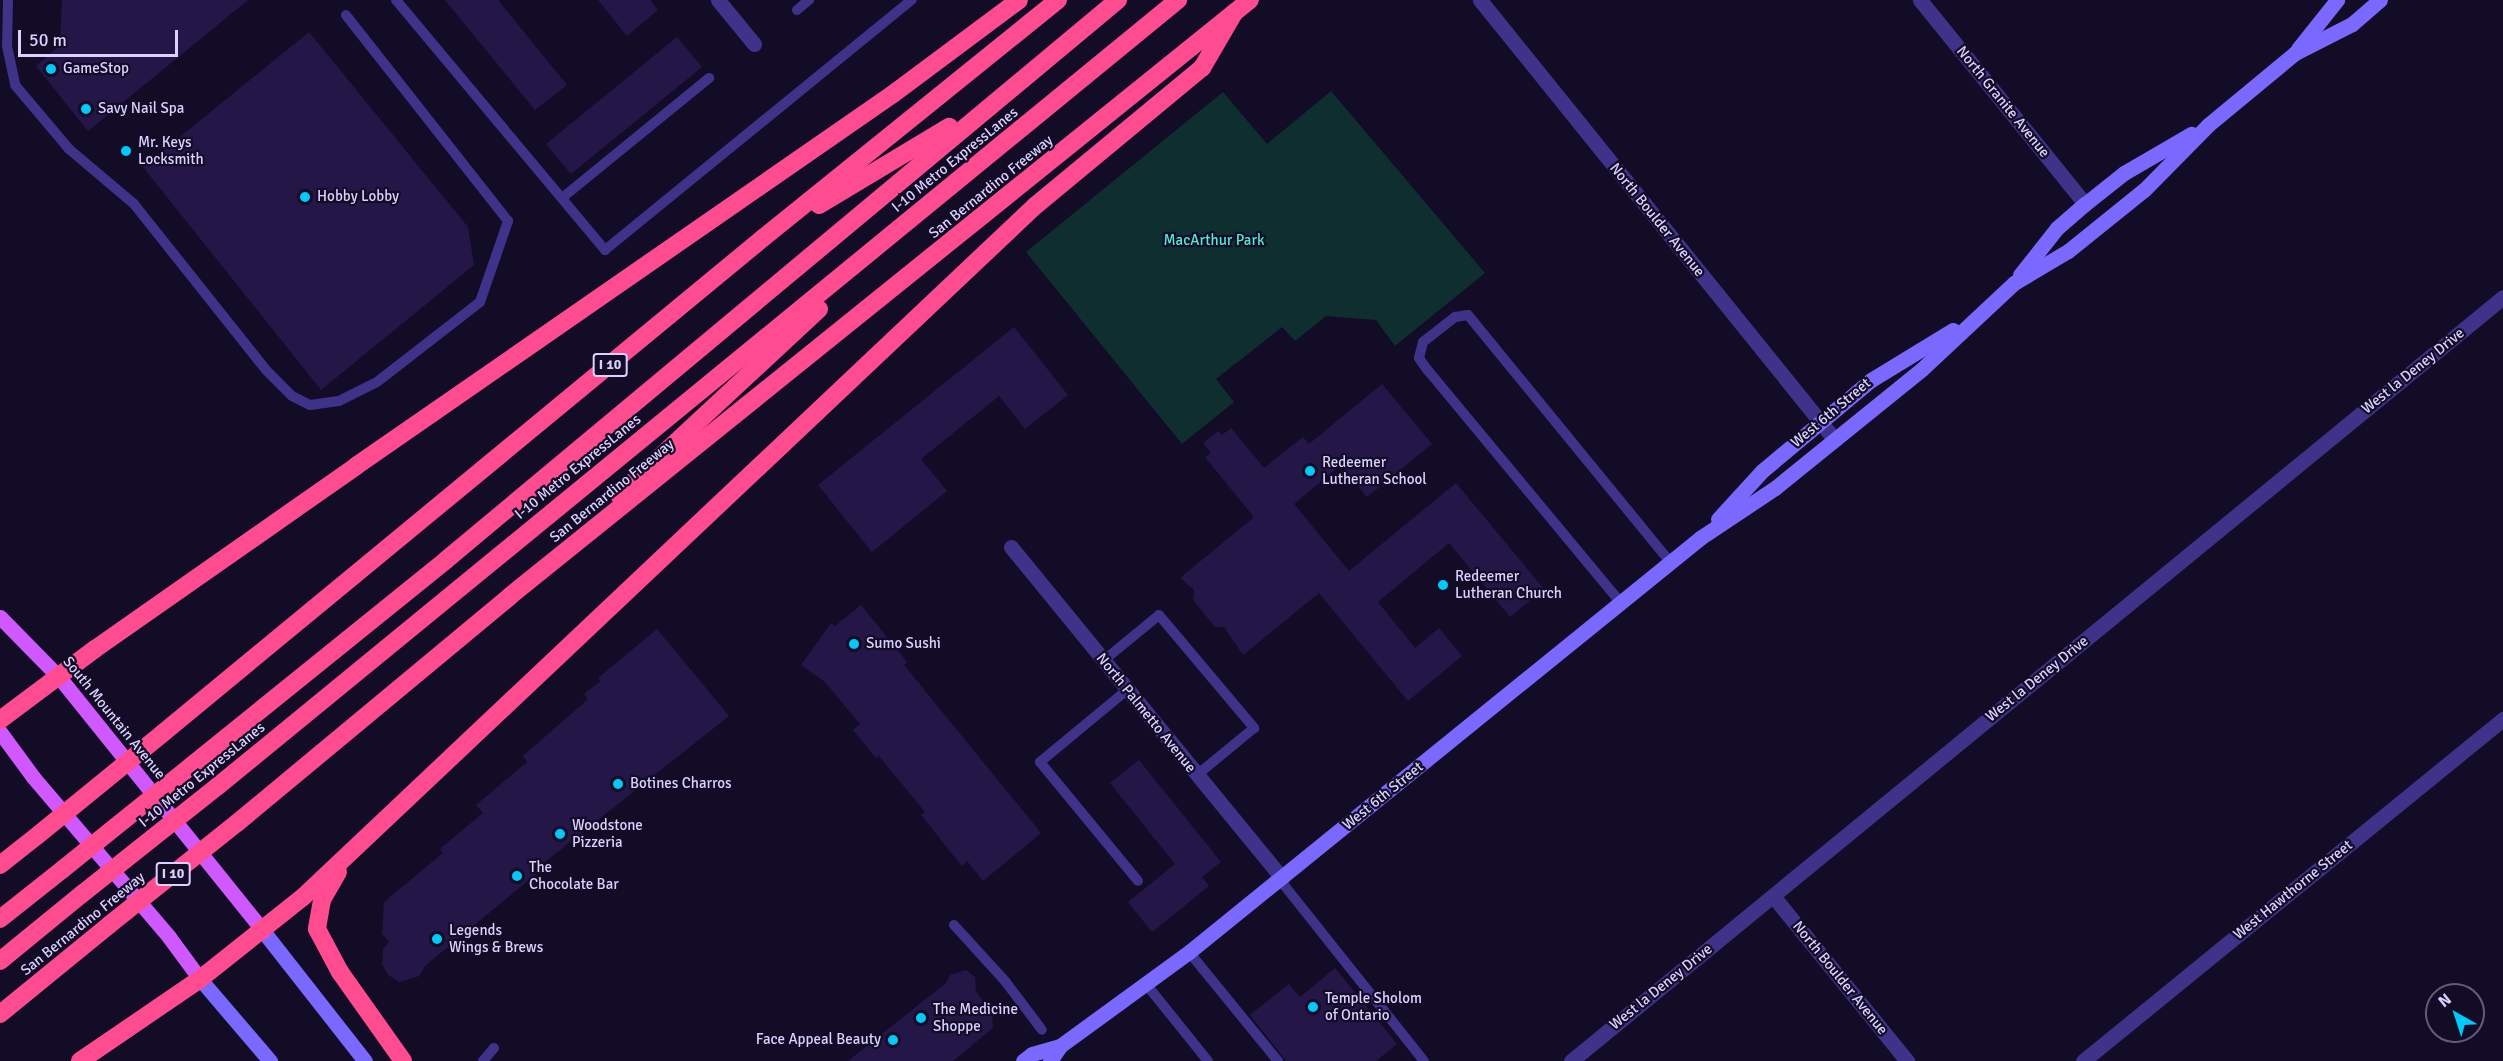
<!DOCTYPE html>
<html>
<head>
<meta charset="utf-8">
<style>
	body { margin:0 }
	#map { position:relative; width:2503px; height:1061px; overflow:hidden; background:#130c26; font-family:Signika,sans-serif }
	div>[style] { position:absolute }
	.green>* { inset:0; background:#0e2e30 }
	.building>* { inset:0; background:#251648 }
	.lane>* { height:10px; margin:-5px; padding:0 5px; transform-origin:5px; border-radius:5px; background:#3e3289 }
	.street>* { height:15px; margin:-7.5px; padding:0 7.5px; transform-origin:7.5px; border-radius:7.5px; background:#3e3289 }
	.secondary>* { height:15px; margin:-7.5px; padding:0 7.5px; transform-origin:7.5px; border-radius:7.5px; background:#7a68ff }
	.primary>* { height:15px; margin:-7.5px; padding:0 7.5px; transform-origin:7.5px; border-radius:7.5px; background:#d058ff }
	.highway>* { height:18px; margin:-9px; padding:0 9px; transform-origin:9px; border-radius:9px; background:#ff4c90 }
	.highway-bridge>* { height:18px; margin:-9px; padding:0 9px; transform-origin:9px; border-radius:9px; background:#ff4c90 }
	.dots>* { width:16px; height:16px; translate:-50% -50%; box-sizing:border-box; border:3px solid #130c26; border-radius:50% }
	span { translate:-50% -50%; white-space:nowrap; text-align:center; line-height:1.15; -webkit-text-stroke:4.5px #130c26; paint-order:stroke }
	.shield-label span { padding:2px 4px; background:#130c26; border:2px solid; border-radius:4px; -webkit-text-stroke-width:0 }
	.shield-label { font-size:14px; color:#dad1ff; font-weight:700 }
	.poi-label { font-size:15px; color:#dad1ff }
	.left { translate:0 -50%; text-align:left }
	.right { translate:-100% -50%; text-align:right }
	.street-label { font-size:15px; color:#dad1ff }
	.park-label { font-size:15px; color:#50ecd3 }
	.north { position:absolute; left:2425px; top:983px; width:60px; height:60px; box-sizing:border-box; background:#130c26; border:2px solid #635b7d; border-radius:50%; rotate:321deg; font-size:16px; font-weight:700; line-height:24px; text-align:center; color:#dad1ff }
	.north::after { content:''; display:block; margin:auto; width:21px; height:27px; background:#00cafc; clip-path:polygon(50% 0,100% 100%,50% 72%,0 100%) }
	.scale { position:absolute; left:18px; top:30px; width:160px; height:27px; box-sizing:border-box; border:3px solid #dad1ff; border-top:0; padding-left:8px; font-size:18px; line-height:21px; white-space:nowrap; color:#dad1ff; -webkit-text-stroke:4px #130c26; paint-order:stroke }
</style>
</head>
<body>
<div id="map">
	<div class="green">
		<i style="clip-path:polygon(1331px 91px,1485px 273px,1395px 346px,1376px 320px,1326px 316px,1295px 341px,1282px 327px,1216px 379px,1234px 402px,1182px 444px,1026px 252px,1223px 92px,1267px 144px)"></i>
	</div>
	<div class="building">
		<i style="clip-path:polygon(62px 0,248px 0,88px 131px,36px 66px,60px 45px)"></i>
		<i style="clip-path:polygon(445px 0,498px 0,567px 85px,535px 110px)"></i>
		<i style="clip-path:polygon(598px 0,650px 0,658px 10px,627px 36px)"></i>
		<i style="clip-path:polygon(309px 32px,468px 227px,474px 265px,321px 390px,143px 167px)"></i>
		<i style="clip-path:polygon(677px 37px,702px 67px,571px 174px,546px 144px)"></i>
		<i style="clip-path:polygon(1014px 327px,1068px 395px,1025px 429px,999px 396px,921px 459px,947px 491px,872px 552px,818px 485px)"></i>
		<i style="clip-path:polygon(1382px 384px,1432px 444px,1367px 497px,1341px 465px,1294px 504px,1349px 571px,1456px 483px,1544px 589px,1510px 617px,1449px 543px,1378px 602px,1415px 648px,1439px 628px,1462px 656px,1408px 701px,1319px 593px,1243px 655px,1224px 627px,1215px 627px,1193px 600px,1194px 590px,1180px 578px,1254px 517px,1205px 457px,1211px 453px,1203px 443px,1218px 431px,1222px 435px,1231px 428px,1264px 468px,1303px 437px,1309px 444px)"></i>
		<i style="clip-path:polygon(861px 605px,907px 662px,904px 665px,1041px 833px,983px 881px,967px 861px,962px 866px,921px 815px,925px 812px,879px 756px,876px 758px,853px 730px,860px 724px,825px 682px,801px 665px,831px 623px,835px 626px)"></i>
		<i style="clip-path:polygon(657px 629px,729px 716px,536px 869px,537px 873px,426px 965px,419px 976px,400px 982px,388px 975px,382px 964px,383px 950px,389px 941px,382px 934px,384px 902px,443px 853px,440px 849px,483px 813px,476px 805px,527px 762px,523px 756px,588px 699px,584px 694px,601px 681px,598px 678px)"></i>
		<i style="clip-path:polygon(1139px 760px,1221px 862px,1202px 877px,1209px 886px,1152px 932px,1128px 902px,1175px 864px,1110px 783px)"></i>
		<i style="clip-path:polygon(1335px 968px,1397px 1044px,1376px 1061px,1286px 1061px,1250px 1015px,1289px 984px,1300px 997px)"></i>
		<i style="clip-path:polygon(966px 970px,975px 977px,976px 992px,992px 1012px,993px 1028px,953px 1061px,848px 1061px,946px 983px,950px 975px)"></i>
	</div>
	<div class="lane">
		<i style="left:8px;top:0;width:46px;rotate:91.2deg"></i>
		<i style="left:7px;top:46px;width:40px;rotate:78deg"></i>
		<i style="left:15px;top:85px;width:84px;rotate:49.8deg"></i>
		<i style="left:69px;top:149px;width:85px;rotate:40.2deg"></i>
		<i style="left:134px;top:204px;width:213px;rotate:51.5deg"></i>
		<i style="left:267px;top:371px;width:35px;rotate:45deg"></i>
		<i style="left:292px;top:396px;width:20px;rotate:27deg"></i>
		<i style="left:310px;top:405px;width:29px;rotate:-8deg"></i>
		<i style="left:339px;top:401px;width:42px;rotate:-26.6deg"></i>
		<i style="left:377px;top:382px;width:130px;rotate:-37.8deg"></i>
		<i style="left:480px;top:302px;width:86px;rotate:-70.9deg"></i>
		<i style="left:508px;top:221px;width:262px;rotate:-128.2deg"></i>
		<i style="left:396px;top:0;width:326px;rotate:50.1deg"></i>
		<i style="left:605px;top:250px;width:396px;rotate:-39.2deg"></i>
		<i style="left:797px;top:10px;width:16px;rotate:-40deg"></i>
		<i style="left:562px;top:198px;width:190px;rotate:-39.2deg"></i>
		<i style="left:1621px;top:603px;width:300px;rotate:-129.7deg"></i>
		<i style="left:1429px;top:372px;width:17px;rotate:-126deg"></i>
		<i style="left:1419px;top:358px;width:16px;rotate:-76deg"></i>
		<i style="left:1423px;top:342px;width:41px;rotate:-38deg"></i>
		<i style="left:1455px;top:317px;width:13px;rotate:-9deg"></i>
		<i style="left:1468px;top:315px;width:319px;rotate:50.7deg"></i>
		<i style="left:1103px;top:661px;width:72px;rotate:-39.4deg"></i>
		<i style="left:1159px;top:615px;width:148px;rotate:49.9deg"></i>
		<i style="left:1254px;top:728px;width:74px;rotate:140.5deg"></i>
		<i style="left:1127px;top:690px;width:113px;rotate:140.4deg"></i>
		<i style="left:1040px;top:762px;width:154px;rotate:50.5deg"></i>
		<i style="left:1280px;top:880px;width:231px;rotate:51.5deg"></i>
		<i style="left:954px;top:925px;width:76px;rotate:47.7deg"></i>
		<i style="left:1005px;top:981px;width:61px;rotate:52.9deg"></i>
		<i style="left:1189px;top:952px;width:141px;rotate:50.8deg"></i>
		<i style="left:1146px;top:984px;width:99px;rotate:51.2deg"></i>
		<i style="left:483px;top:1061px;width:17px;rotate:-50deg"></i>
	</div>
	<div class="street">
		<i style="left:718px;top:0;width:57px;rotate:50.7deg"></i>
		<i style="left:1480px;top:0;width:565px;rotate:51.1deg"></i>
		<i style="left:1920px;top:0;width:262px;rotate:51deg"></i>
		<i style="left:1011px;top:547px;width:428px;rotate:50.7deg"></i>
		<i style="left:1773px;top:896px;width:213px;rotate:50.9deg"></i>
		<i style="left:1571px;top:1061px;width:1205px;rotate:-39.34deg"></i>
		<i style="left:2083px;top:1061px;width:542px;rotate:-39.16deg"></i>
	</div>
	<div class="secondary">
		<i style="left:2298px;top:49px;width:63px;rotate:-51.5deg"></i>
		<i style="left:2020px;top:275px;width:60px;rotate:-51.8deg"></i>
		<i style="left:2057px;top:228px;width:37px;rotate:-41deg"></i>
		<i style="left:2085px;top:204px;width:50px;rotate:-38.5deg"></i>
		<i style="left:2124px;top:173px;width:78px;rotate:-30.2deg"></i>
		<i style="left:1718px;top:519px;width:65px;rotate:-47.5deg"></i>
		<i style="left:1762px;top:471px;width:142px;rotate:-39.9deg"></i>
		<i style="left:1871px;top:380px;width:96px;rotate:-31.4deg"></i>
		<i style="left:263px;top:931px;width:165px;rotate:51.9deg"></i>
		<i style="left:200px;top:979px;width:108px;rotate:49.5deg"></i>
		<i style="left:1023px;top:1061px;width:11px;rotate:-38deg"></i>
		<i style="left:1032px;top:1054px;width:29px;rotate:-16deg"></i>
		<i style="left:1050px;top:1061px;width:18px;rotate:-56deg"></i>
		<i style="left:1060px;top:1046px;width:160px;rotate:-36.1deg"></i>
		<i style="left:1189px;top:952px;width:658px;rotate:-39.01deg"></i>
		<i style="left:1700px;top:538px;width:90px;rotate:-33.7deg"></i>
		<i style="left:1775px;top:488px;width:189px;rotate:-39deg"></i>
		<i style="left:1922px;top:369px;width:126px;rotate:-43.1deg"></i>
		<i style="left:2014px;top:283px;width:63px;rotate:-30.7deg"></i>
		<i style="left:2068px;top:251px;width:97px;rotate:-38.8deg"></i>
		<i style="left:2144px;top:190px;width:91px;rotate:-45.4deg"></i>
		<i style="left:2208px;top:125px;width:113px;rotate:-39.6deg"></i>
		<i style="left:2295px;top:53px;width:64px;rotate:-27deg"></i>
		<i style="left:2352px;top:24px;width:37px;rotate:-41deg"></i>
	</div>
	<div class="primary">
		<i style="left:0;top:617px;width:84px;rotate:45.5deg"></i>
		<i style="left:59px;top:677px;width:326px;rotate:51.2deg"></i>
		<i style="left:0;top:732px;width:56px;rotate:53.7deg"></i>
		<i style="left:33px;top:777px;width:210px;rotate:49.6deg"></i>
		<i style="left:169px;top:937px;width:52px;rotate:53.6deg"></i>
	</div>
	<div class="highway">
		<i style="left:819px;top:205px;width:152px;rotate:-31deg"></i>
		<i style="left:619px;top:495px;width:273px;rotate:-42.9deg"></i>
		<i style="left:0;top:720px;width:119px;rotate:-36.8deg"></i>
		<i style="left:95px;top:649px;width:319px;rotate:-35deg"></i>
		<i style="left:356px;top:466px;width:653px;rotate:-34.71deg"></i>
		<i style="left:893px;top:94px;width:157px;rotate:-36.7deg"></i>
		<i style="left:163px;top:733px;width:778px;rotate:-39.52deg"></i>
		<i style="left:763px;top:238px;width:379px;rotate:-38.9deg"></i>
		<i style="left:191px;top:766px;width:328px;rotate:-38.9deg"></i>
		<i style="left:446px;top:560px;width:875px;rotate:-39.81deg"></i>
		<i style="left:218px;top:786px;width:1241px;rotate:-39.31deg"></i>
		<i style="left:237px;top:823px;width:355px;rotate:-39.7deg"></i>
		<i style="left:510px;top:596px;width:950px;rotate:-38.85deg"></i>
		<i style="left:0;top:865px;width:48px;rotate:-38.3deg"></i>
		<i style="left:338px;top:872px;width:32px;rotate:120deg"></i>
		<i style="left:322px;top:900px;width:29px;rotate:100deg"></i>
		<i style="left:317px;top:929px;width:49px;rotate:61.9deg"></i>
		<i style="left:340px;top:972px;width:109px;rotate:54.7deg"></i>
		<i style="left:0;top:919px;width:80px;rotate:-38.4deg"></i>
		<i style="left:0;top:961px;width:106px;rotate:-39.3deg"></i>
		<i style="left:0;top:1014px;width:141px;rotate:-39.2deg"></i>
		<i style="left:80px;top:1061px;width:145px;rotate:-34.3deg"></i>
		<i style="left:200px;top:979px;width:130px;rotate:-38.5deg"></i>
		<i style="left:302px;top:898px;width:1008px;rotate:-43.35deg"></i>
		<i style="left:1035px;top:206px;width:217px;rotate:-39.6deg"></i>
		<i style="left:1202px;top:68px;width:64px;rotate:-59.8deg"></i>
	</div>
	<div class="highway-bridge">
		<i style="left:38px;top:835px;width:161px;rotate:-39.2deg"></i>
		<i style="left:63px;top:869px;width:164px;rotate:-38.8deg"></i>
		<i style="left:82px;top:894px;width:174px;rotate:-38.5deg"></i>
		<i style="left:109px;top:925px;width:164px;rotate:-38.6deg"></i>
	</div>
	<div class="dots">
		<i style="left:51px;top:69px;background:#00cafc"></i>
		<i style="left:86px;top:109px;background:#00cafc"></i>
		<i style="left:126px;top:151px;background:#00cafc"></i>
		<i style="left:305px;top:197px;background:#00cafc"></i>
		<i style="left:1310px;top:471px;background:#00cafc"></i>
		<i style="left:1443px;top:585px;background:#00cafc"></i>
		<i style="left:854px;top:644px;background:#00cafc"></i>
		<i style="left:618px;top:784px;background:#00cafc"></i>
		<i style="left:560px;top:834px;background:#00cafc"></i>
		<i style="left:517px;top:876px;background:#00cafc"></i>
		<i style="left:437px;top:939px;background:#00cafc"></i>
		<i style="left:1313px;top:1007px;background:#00cafc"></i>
		<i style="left:921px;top:1018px;background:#00cafc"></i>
		<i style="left:893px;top:1040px;background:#00cafc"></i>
	</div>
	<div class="shield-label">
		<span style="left:610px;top:365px">I 10</span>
		<span style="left:173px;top:874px">I 10</span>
	</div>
	<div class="poi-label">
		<span class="left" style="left:63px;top:69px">GameStop</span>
		<span class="left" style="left:98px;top:109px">Savy Nail Spa</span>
		<span class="left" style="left:138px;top:151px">Mr. Keys<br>Locksmith</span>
		<span class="left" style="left:317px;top:197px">Hobby Lobby</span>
		<span class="left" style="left:1322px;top:471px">Redeemer<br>Lutheran School</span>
		<span class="left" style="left:1455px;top:585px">Redeemer<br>Lutheran Church</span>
		<span class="left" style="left:866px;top:644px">Sumo Sushi</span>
		<span class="left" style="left:630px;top:784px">Botines Charros</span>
		<span class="left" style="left:572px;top:834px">Woodstone<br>Pizzeria</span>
		<span class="left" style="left:529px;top:876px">The<br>Chocolate Bar</span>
		<span class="left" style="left:449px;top:939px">Legends<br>Wings &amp; Brews</span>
		<span class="left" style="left:1325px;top:1007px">Temple Sholom<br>of Ontario</span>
		<span class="left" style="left:933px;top:1018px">The Medicine<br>Shoppe</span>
		<span class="right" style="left:881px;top:1040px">Face Appeal Beauty</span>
	</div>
	<div class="street-label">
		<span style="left:2003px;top:102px;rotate:51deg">North Granite Avenue</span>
		<span style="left:955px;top:160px;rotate:-39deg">I-10 Metro ExpressLanes</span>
		<span style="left:991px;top:187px;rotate:-39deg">San Bernardino Freeway</span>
		<span style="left:1657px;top:220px;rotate:51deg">North Boulder Avenue</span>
		<span style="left:2413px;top:371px;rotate:-39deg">West la Deney Drive</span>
		<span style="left:1831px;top:413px;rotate:-40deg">West 6th Street</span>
		<span style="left:578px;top:467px;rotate:-39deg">I-10 Metro ExpressLanes</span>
		<span style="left:612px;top:491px;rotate:-39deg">San Bernardino Freeway</span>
		<span style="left:2037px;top:679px;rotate:-39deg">West la Deney Drive</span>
		<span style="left:1146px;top:713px;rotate:51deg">North Palmetto Avenue</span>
		<span style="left:114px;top:718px;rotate:51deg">South Mountain Avenue</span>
		<span style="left:202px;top:775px;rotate:-39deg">I-10 Metro ExpressLanes</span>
		<span style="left:1383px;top:796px;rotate:-39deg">West 6th Street</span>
		<span style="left:2293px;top:890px;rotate:-39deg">West Hawthorne Street</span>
		<span style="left:83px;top:924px;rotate:-39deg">San Bernardino Freeway</span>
		<span style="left:1840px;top:978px;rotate:51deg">North Boulder Avenue</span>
		<span style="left:1661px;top:987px;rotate:-39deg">West la Deney Drive</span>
	</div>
	<div class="park-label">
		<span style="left:1214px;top:241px">MacArthur Park</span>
	</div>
	<div class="north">N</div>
	<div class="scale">50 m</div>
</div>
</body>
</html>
